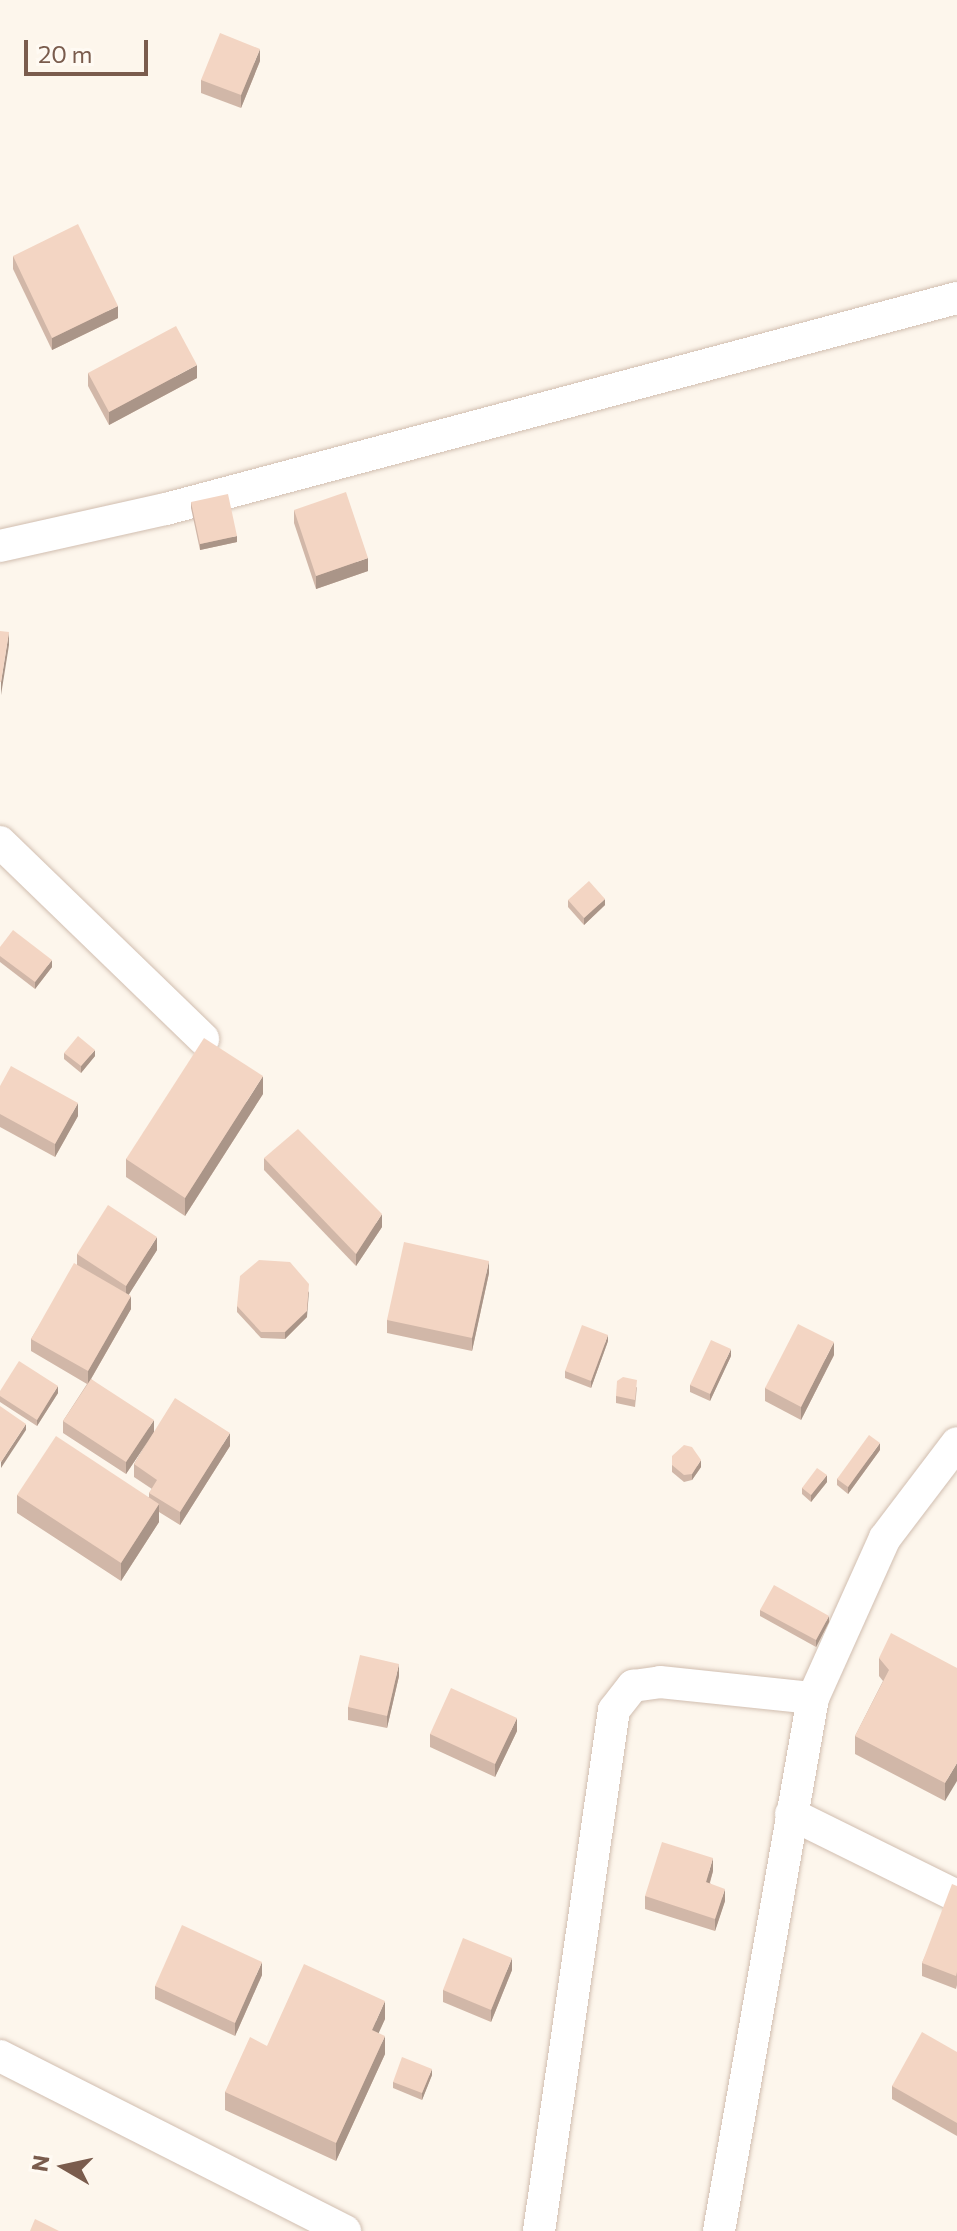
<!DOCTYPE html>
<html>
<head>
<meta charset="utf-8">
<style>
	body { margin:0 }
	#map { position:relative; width:957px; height:2231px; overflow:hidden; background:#fdf6ec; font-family:Commissioner,sans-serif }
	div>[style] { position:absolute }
	.roads { filter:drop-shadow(0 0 2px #d1beb0) drop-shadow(0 0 2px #d1beb0) }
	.minor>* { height:32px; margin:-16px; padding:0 16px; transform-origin:16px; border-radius:16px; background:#fff }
	.wall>* { inset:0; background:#d1b7a8 }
	.shaded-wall>* { inset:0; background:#aa9588 }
	.building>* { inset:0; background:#f3d5c3 }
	span { translate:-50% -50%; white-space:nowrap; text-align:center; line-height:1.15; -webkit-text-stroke:6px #fffaf3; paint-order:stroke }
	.north { position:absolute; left:24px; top:2127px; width:80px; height:80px; -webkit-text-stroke:6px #fffaf3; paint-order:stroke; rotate:279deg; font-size:22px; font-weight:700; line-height:32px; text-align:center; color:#7a5c4d }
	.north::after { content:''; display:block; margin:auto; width:28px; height:36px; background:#7a5c4d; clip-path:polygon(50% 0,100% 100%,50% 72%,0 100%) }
	.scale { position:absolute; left:24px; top:40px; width:124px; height:36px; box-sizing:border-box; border:4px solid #7a5c4d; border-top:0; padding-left:10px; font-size:24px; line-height:28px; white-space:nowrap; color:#7a5c4d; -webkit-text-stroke:6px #fffaf3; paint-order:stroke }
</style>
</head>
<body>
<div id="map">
	<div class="roads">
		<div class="minor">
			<i style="left:0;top:546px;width:170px;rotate:-12.6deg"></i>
			<i style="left:166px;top:509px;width:819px;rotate:-14.94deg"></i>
			<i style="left:0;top:842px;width:283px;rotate:44.1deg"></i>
			<i style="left:791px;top:1814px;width:185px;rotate:26.3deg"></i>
			<i style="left:0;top:2056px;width:387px;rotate:26.9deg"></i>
			<i style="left:539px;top:2231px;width:526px;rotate:-81.81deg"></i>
			<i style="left:614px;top:1710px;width:31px;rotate:-52deg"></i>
			<i style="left:633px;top:1686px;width:27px;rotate:-8deg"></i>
			<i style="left:660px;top:1682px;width:154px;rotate:6deg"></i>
			<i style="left:719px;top:2231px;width:541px;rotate:-80deg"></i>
			<i style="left:813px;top:1698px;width:175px;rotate:-65.8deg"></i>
			<i style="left:885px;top:1538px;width:119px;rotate:-52.8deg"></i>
		</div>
	</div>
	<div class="wall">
		<i style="clip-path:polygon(260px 61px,241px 108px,201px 93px,201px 80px)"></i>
		<i style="clip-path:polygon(13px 256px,118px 318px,52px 350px,13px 269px)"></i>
		<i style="clip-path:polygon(88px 373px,197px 378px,109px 425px,88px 386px)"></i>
		<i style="clip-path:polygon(191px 502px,237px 542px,200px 550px,191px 508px)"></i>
		<i style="clip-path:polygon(294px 510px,368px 571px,316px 589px,294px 523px)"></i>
		<i style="clip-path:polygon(568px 900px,605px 905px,584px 925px,568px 907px)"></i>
		<i style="clip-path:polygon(0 947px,52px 967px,35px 989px,0 962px)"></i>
		<i style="clip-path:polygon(64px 1053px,95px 1056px,81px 1073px,64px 1059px)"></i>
		<i style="clip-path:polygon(0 1086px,78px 1116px,55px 1157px,0 1127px)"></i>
		<i style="clip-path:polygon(263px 1094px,185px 1216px,126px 1177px,126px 1159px)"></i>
		<i style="clip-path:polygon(264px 1158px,382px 1227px,356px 1266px,264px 1170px)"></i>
		<i style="clip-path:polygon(157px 1250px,129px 1294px,131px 1309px,91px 1379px,154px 1432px,230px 1446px,180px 1525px,159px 1512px,159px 1522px,121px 1581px,17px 1513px,17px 1495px,149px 1497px,149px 1493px,152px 1489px,134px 1477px,134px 1464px,148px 1441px,126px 1474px,63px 1433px,63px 1421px,87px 1384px,31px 1351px,31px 1339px,77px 1265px,77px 1254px)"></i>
		<i style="clip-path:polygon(489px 1273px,472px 1351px,387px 1333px,387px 1320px)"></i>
		<i style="clip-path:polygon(237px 1306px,307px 1317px,285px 1339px,261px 1338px,237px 1312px)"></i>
		<i style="clip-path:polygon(608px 1341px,591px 1388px,565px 1378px,565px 1371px)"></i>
		<i style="clip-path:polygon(834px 1355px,801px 1420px,765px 1401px,765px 1388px)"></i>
		<i style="clip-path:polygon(731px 1356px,710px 1401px,690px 1392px,690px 1385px)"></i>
		<i style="clip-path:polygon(637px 1387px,635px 1407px,616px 1403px,616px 1396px)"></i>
		<i style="clip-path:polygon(0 1391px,58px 1393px,37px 1426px,0 1402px)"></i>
		<i style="clip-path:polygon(880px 1450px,848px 1494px,837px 1485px,837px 1479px)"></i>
		<i style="clip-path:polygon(672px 1456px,701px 1467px,692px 1480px,684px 1482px,672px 1472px)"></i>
		<i style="clip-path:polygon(827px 1482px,811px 1502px,802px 1494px,802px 1488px)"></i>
		<i style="clip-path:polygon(760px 1610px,829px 1622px,816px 1647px,760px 1616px)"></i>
		<i style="clip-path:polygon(879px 1658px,957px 1668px,945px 1801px,855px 1754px,855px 1736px,883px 1681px,879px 1676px)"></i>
		<i style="clip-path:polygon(399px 1676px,387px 1728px,348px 1720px,348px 1707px)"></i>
		<i style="clip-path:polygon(517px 1731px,495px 1777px,430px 1747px,430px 1734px)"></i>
		<i style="clip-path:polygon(713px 1871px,710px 1883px,725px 1901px,715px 1931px,645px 1909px,645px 1896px)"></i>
		<i style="clip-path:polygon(957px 1886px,957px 1985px,956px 1989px,922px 1976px,922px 1963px)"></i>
		<i style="clip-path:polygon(512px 1970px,491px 2022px,443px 2002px,443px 1990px)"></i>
		<i style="clip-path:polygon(262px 1975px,235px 2036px,155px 1999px,155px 1986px)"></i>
		<i style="clip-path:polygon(385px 2019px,378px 2033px,385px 2054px,336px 2161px,225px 2110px,225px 2092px,267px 2046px)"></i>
		<i style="clip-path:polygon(957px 2052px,957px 2136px,892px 2099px,892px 2086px)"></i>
		<i style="clip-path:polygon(432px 2075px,422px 2100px,393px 2088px,393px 2082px)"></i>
	</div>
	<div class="shaded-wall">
		<i style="clip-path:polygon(260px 49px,260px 61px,241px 108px,241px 95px)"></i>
		<i style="clip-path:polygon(118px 306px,118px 318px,52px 350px,52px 338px)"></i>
		<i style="clip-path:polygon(197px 365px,197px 378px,109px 425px,109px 412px)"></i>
		<i style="clip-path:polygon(237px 536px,237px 542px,200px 550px,200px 544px)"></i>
		<i style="clip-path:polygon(368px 558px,368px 571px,316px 589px,316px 576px)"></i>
		<i style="clip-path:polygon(9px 632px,9px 645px,1px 695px,1px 682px)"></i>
		<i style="clip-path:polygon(605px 899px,605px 905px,584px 925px,584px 918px)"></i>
		<i style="clip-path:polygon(52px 960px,52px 967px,35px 989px,35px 982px)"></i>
		<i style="clip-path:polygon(95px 1050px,95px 1056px,81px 1073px,81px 1066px)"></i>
		<i style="clip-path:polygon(263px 1076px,263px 1094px,185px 1216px,185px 1198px)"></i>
		<i style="clip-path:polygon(78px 1103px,78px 1116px,55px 1157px,55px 1144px)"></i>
		<i style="clip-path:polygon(382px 1214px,382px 1227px,356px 1266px,356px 1254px)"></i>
		<i style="clip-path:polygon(157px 1237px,157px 1250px,126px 1299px,126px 1286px)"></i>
		<i style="clip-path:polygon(489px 1261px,489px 1273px,472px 1351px,472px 1338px)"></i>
		<i style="clip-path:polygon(309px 1291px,307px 1317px,285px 1339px,285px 1332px)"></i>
		<i style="clip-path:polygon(131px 1296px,131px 1309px,88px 1384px,88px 1371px)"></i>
		<i style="clip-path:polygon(608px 1335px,608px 1341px,591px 1388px,591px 1381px)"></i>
		<i style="clip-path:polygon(834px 1342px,834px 1355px,801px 1420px,801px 1407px)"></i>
		<i style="clip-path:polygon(731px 1349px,731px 1356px,710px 1401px,710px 1394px)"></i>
		<i style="clip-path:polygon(58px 1386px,58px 1393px,37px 1426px,37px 1420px)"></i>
		<i style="clip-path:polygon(154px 1420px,154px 1432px,126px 1474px,126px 1462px)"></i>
		<i style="clip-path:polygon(26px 1424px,26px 1430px,1px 1468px,1px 1462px)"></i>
		<i style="clip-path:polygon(230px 1433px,230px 1446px,180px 1525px,180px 1512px)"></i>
		<i style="clip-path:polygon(880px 1443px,880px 1450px,848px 1494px,848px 1487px)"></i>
		<i style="clip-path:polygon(701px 1460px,701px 1467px,692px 1480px,692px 1474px)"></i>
		<i style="clip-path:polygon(827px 1475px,827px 1482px,811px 1502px,811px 1495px)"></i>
		<i style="clip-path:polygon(159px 1504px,159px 1522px,121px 1581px,121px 1563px)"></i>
		<i style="clip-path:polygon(829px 1616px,829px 1622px,816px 1647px,816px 1640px)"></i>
		<i style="clip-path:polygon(399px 1664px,399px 1676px,387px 1728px,387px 1716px)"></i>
		<i style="clip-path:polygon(517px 1718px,517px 1731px,495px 1777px,495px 1764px)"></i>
		<i style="clip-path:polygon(957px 1763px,957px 1781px,945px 1801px,945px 1783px)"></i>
		<i style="clip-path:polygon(713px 1858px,713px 1871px,706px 1895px,706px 1882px)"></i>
		<i style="clip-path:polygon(725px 1889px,725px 1901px,715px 1931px,715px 1919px)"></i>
		<i style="clip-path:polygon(512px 1958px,512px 1970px,491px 2022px,491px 2010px)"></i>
		<i style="clip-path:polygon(262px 1962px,262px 1975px,235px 2036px,235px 2023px)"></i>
		<i style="clip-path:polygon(385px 2001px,385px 2019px,372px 2048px,372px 2030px)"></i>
		<i style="clip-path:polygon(385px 2036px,385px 2054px,336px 2161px,336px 2143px)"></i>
		<i style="clip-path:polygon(432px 2069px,432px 2075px,422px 2100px,422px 2093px)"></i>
	</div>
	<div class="building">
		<i style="clip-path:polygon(220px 33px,260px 49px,241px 95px,201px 80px)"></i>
		<i style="clip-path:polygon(78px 224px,118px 306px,52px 338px,13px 256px)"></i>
		<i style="clip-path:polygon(176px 326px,197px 365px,109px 412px,88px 373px)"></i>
		<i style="clip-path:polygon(346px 492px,368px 558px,316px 576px,294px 510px)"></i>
		<i style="clip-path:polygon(228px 494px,237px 536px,200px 544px,191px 502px)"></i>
		<i style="clip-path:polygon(0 631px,9px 632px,1px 682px,0 682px)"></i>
		<i style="clip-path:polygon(589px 881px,605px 899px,584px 918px,568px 900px)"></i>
		<i style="clip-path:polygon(13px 930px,52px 960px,35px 982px,0 956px,0 947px)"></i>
		<i style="clip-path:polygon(78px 1036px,95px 1050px,81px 1066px,64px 1053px)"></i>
		<i style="clip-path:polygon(204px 1038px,263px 1076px,185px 1198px,126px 1159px)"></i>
		<i style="clip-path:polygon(11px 1066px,78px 1103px,55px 1144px,0 1114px,0 1086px)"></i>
		<i style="clip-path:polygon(298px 1129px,382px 1214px,356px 1254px,264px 1158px)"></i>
		<i style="clip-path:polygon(108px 1205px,157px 1237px,126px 1286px,77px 1254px)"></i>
		<i style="clip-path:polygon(404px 1242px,489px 1261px,472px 1338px,387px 1320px)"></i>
		<i style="clip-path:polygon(259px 1260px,290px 1262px,309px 1284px,307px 1311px,285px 1332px,261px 1332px,237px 1306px,240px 1276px)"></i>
		<i style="clip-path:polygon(74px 1263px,131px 1296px,88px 1371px,31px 1339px)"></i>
		<i style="clip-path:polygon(798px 1324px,834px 1342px,801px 1407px,765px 1388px)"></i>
		<i style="clip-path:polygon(582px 1325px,608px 1335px,591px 1381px,565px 1371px)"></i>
		<i style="clip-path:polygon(711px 1340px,731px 1349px,710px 1394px,690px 1385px)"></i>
		<i style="clip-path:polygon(19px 1361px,58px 1386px,37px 1420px,0 1396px,0 1391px)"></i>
		<i style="clip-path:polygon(623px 1377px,637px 1380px,635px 1400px,616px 1396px,617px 1381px)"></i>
		<i style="clip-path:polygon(91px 1379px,154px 1420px,126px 1462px,63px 1421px)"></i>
		<i style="clip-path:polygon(175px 1398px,230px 1433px,180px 1512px,149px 1493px,157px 1480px,134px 1464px)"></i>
		<i style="clip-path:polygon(0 1406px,26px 1424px,1px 1462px,0 1461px)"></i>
		<i style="clip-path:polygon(869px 1435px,880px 1443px,848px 1487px,837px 1479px)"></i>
		<i style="clip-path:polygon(56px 1436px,159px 1504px,121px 1563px,17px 1495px)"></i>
		<i style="clip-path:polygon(684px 1445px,692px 1447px,701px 1460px,692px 1474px,684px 1475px,672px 1465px,672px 1456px)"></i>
		<i style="clip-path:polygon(817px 1468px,827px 1475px,811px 1495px,802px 1488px)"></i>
		<i style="clip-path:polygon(774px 1585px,829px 1616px,816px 1640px,760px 1610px)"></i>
		<i style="clip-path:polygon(891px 1633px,957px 1668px,957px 1763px,945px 1783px,855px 1736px,889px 1670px,879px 1658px)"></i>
		<i style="clip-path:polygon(360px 1655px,399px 1664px,387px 1716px,348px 1707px)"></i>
		<i style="clip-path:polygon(451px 1688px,517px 1718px,495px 1764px,430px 1734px)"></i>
		<i style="clip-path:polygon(662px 1842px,713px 1858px,706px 1882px,725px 1889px,715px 1919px,645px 1896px)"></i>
		<i style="clip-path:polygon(952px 1884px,957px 1886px,957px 1972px,956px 1976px,922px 1963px)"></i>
		<i style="clip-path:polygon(182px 1925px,262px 1962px,235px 2023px,155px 1986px)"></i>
		<i style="clip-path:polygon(463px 1938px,512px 1958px,491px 2010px,443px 1990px)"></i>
		<i style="clip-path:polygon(304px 1964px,385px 2001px,372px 2030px,385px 2036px,336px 2143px,225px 2092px,250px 2037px,267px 2046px)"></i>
		<i style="clip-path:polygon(922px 2032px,957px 2052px,957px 2123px,892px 2086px)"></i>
		<i style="clip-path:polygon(402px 2057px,432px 2069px,422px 2093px,393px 2082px)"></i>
		<i style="clip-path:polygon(35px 2219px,59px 2231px,30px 2231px)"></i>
	</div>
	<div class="north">N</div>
	<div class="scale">20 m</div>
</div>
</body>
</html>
